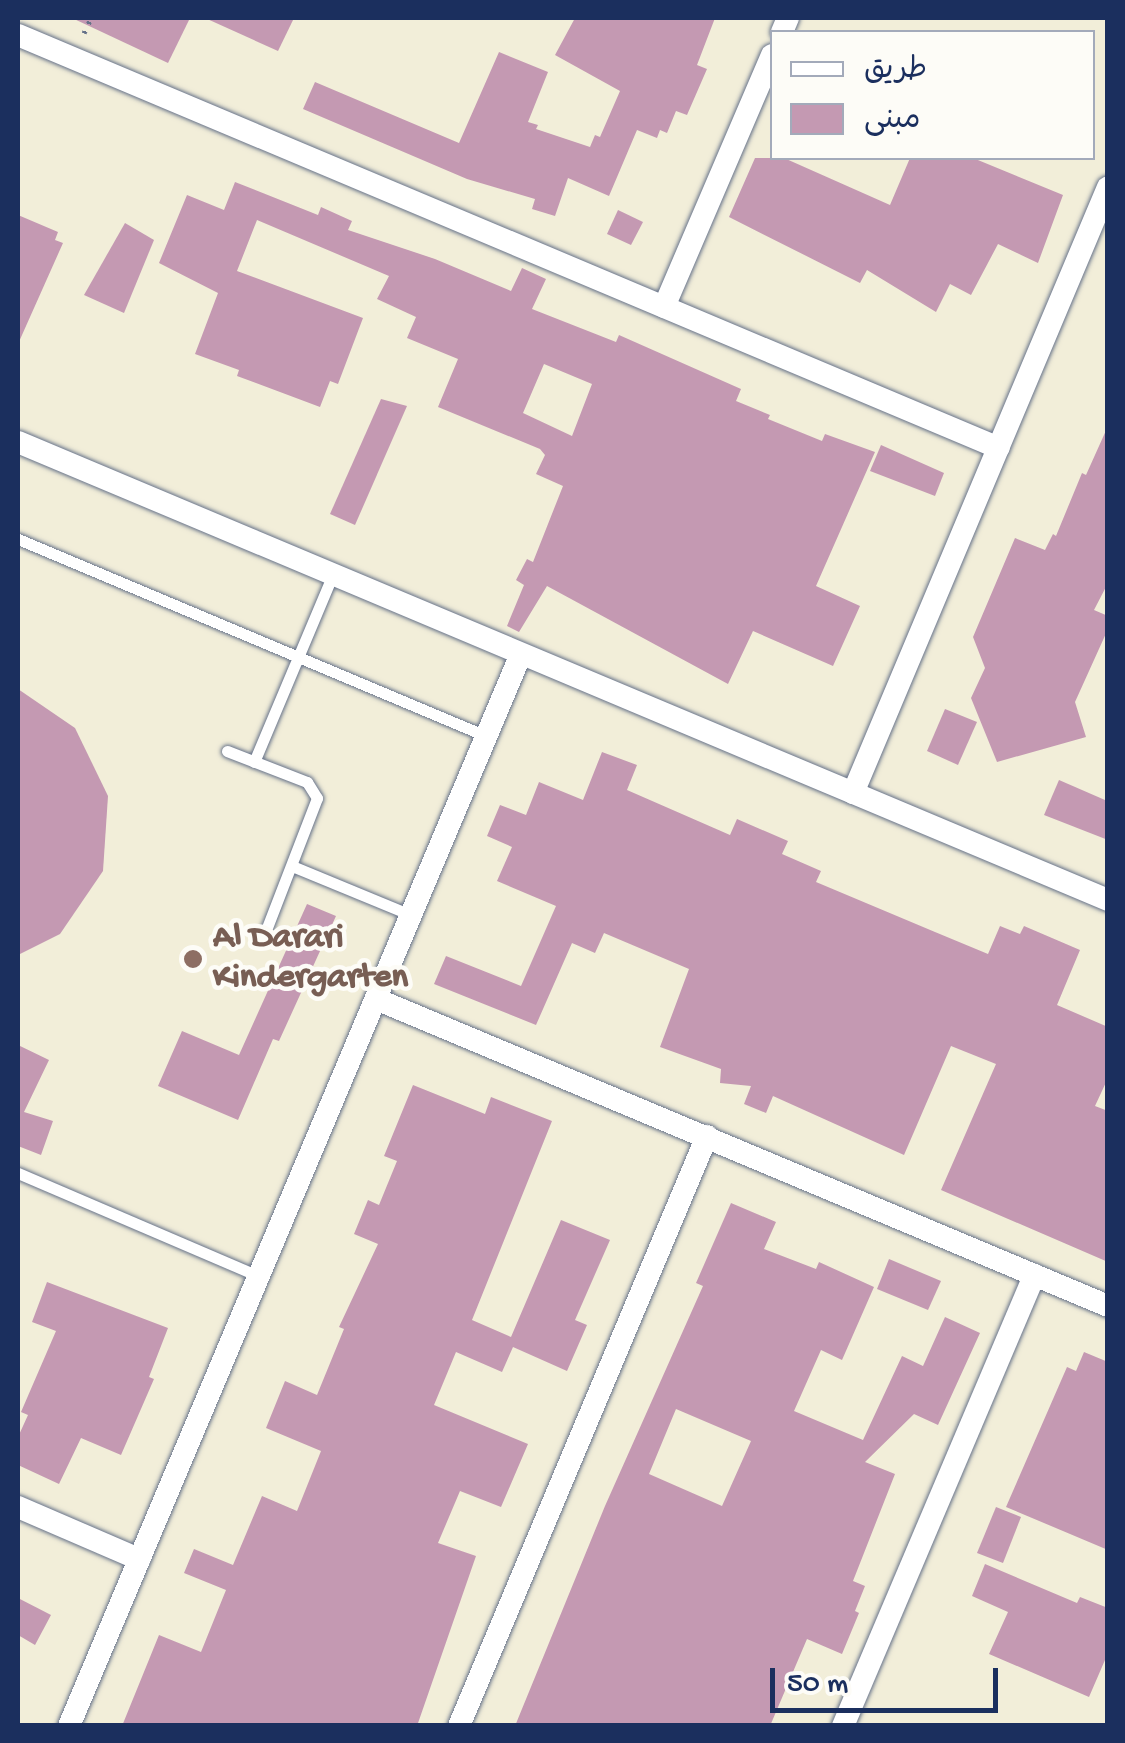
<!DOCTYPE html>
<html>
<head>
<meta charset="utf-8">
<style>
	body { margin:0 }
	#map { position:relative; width:1125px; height:1743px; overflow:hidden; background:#f2eed9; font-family:"Gochi Hand","Playpen Sans Arabic",sans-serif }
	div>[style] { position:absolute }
	.building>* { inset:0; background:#c499b2 }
	.path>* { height:5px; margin-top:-2.5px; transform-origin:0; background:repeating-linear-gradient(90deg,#667289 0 2.5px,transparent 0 10.5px) }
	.roads { filter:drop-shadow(0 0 2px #667289) drop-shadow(0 0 2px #667289) }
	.service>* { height:11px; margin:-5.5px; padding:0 5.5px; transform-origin:5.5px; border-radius:5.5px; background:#fff }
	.minor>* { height:22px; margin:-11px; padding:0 11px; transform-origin:11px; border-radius:11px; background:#fff }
	.dots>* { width:28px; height:28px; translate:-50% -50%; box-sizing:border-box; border:5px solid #fdfcf7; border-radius:50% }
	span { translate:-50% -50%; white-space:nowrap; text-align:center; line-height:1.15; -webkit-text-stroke:9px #fdfcf7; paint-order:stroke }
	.education-label { font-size:35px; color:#785e54; font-weight:700 }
	.left { translate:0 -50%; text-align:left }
	.frame { position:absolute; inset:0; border:20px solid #1b2f5e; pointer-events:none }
	.legend { position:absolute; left:770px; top:30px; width:325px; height:130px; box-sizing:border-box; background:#fdfcf7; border:2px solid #a3aaba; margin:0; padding:12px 18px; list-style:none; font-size:30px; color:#1b2f5e }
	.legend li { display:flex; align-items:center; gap:20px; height:50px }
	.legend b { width:50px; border:2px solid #a3aaba }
	.scale { position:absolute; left:770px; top:1668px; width:228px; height:45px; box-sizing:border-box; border:5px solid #1b2f5e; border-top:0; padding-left:12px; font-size:30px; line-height:35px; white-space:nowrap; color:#1b2f5e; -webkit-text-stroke:8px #fdfcf7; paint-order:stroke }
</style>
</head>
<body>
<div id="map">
	<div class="building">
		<i style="clip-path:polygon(72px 18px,190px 18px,168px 63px)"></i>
		<i style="clip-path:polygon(205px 18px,294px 18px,278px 51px)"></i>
		<i style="clip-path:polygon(575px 18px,715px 18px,697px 65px,707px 69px,687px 115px,676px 111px,667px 133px,660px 130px,657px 138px,637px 130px,609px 196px,568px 178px,555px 216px,532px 209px,535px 199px,467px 179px,303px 109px,315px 82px,459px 143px,499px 52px,548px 72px,528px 122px,538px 125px,536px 129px,590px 147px,595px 135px,600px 137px,620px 91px,555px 55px)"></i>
		<i style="clip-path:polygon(755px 158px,784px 158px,890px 205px,910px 158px,973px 158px,1063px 195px,1038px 263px,998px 244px,971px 295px,950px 284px,936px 312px,867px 270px,860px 283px,729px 217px)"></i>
		<i style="clip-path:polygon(evenodd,235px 182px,318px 215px,321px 207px,352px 221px,348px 230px,435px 259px,511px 291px,522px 268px,546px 279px,532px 309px,616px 342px,619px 335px,741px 389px,736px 401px,770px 415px,768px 419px,822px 441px,825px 434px,875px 452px,816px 586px,860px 606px,833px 666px,753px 631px,728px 684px,547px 586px,519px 632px,507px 626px,524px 585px,516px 580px,527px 559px,533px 562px,563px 486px,536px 474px,545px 455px,540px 449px,438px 407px,458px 359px,407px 338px,416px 317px,377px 299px,389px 276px,257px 220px,237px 271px,363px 318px,338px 384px,330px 381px,320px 407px,237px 376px,239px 370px,195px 354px,218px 293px,159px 263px,187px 195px,224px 210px,235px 182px,544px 364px,592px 384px,572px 436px,523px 413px,544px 364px)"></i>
		<i style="clip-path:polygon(618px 210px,643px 222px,631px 245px,607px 234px)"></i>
		<i style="clip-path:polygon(18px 215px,58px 232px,55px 240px,63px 243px,18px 344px)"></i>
		<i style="clip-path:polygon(125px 223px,154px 240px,124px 313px,84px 295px)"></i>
		<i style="clip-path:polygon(381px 399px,407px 406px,355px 525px,330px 514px)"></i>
		<i style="clip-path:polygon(1108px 426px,1108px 583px,1094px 610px,1108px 616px,1108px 629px,1075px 702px,1086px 737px,997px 762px,971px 698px,985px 668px,973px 637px,1015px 538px,1045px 550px,1053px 534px,1056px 536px,1082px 473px,1086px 475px)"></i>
		<i style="clip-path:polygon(881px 445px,944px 473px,935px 496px,870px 471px)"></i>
		<i style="clip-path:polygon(18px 689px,75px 728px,108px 796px,103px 871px,60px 934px,18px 955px)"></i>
		<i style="clip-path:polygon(945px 709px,977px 722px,958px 765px,927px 751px)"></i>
		<i style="clip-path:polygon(602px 752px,637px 765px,627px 790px,730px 835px,737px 819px,788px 841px,782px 854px,821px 871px,816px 882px,935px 932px,988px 954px,1000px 926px,1020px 934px,1024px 926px,1080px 950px,1057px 1005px,1108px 1027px,1108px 1078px,1095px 1106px,1108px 1111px,1108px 1262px,941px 1190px,996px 1064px,951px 1046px,904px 1155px,773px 1096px,766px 1113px,744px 1104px,751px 1086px,720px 1083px,721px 1069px,660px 1047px,689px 969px,604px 933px,595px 953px,572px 943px,536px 1025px,434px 984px,446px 956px,521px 986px,556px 906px,497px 881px,512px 847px,487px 836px,500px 805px,526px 815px,539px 782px,583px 800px)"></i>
		<i style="clip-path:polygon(1059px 780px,1105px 800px,1108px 840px,1044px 815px)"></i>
		<i style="clip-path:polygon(307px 904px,336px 916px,279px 1041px,273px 1039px,238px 1120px,158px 1086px,182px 1031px,239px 1055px)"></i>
		<i style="clip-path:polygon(18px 1045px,49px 1060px,24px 1112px,53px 1121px,41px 1155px,18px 1146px)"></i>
		<i style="clip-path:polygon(413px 1085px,485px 1114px,491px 1097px,552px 1121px,472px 1320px,511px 1337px,561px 1220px,610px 1240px,575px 1320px,587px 1325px,567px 1371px,513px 1347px,502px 1372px,456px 1352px,434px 1405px,528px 1444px,501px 1507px,460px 1491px,438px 1543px,476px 1556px,417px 1726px,122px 1726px,159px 1635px,201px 1652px,226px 1590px,184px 1573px,194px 1549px,233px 1565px,262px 1496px,297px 1511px,321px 1451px,266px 1428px,285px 1381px,317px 1395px,344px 1329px,339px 1327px,378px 1244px,354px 1234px,368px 1200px,379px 1205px,397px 1161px,384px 1156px)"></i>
		<i style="clip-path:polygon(evenodd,731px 1203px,776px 1222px,764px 1249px,816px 1269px,819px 1262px,874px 1287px,842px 1360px,821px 1350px,794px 1411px,863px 1440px,902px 1356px,923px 1366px,945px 1317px,980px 1333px,938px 1425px,914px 1414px,865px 1462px,895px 1474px,853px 1581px,865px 1586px,855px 1611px,859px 1613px,842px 1654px,807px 1639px,770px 1726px,515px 1726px,605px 1506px,703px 1286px,696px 1283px,731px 1203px,676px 1409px,751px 1441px,722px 1506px,649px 1474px,676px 1409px)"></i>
		<i style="clip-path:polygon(889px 1259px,941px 1281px,928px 1310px,877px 1289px)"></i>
		<i style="clip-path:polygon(47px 1282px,168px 1328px,149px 1377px,154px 1379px,121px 1455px,81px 1438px,59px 1484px,18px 1465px,18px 1437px,28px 1415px,21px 1412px,56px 1331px,32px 1322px)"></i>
		<i style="clip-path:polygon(1084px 1352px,1108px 1362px,1108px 1550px,1006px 1507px,1067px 1367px,1076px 1371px)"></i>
		<i style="clip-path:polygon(996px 1507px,1021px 1517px,1003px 1563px,977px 1553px)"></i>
		<i style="clip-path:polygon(985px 1564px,1077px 1603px,1080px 1597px,1108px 1608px,1108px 1653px,1089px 1697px,989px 1654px,1008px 1612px,972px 1596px)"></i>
		<i style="clip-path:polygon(18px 1598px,51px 1615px,35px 1645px,18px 1635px)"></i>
	</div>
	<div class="path">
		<i style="left:84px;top:33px;width:17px;rotate:-65deg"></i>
	</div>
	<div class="roads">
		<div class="service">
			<i style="left:18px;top:539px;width:508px;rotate:22.83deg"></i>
			<i style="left:227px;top:751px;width:86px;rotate:21.2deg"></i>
			<i style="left:307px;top:782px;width:19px;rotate:58deg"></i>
			<i style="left:317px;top:798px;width:145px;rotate:111.1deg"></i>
			<i style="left:254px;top:762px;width:204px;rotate:-67.2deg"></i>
			<i style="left:292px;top:866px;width:129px;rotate:22.4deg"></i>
			<i style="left:18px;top:1173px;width:261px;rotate:23.2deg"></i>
		</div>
		<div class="minor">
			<i style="left:782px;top:32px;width:15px;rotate:-67deg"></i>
			<i style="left:18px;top:35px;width:1064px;rotate:22.83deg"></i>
			<i style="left:664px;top:307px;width:274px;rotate:-66.8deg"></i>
			<i style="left:18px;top:442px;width:1182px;rotate:22.79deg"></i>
			<i style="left:853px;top:793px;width:657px;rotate:-67.18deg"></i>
			<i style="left:376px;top:999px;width:794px;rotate:22.75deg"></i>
			<i style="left:18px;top:1507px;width:132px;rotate:23.3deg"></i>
			<i style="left:69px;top:1726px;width:1163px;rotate:-67.14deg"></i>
			<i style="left:459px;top:1726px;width:640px;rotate:-67.2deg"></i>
			<i style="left:843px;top:1726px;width:490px;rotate:-67deg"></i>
		</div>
	</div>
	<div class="dots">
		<i style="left:193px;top:959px;background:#8d6e63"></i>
	</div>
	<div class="education-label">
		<span class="left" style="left:213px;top:959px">Al Darari<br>Kindergarten</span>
	</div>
	<div class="frame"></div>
	<ul class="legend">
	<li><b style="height:12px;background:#fff"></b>طريق</li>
	<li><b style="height:28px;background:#c499b2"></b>مبنى</li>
	</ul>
	<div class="scale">50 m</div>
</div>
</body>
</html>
